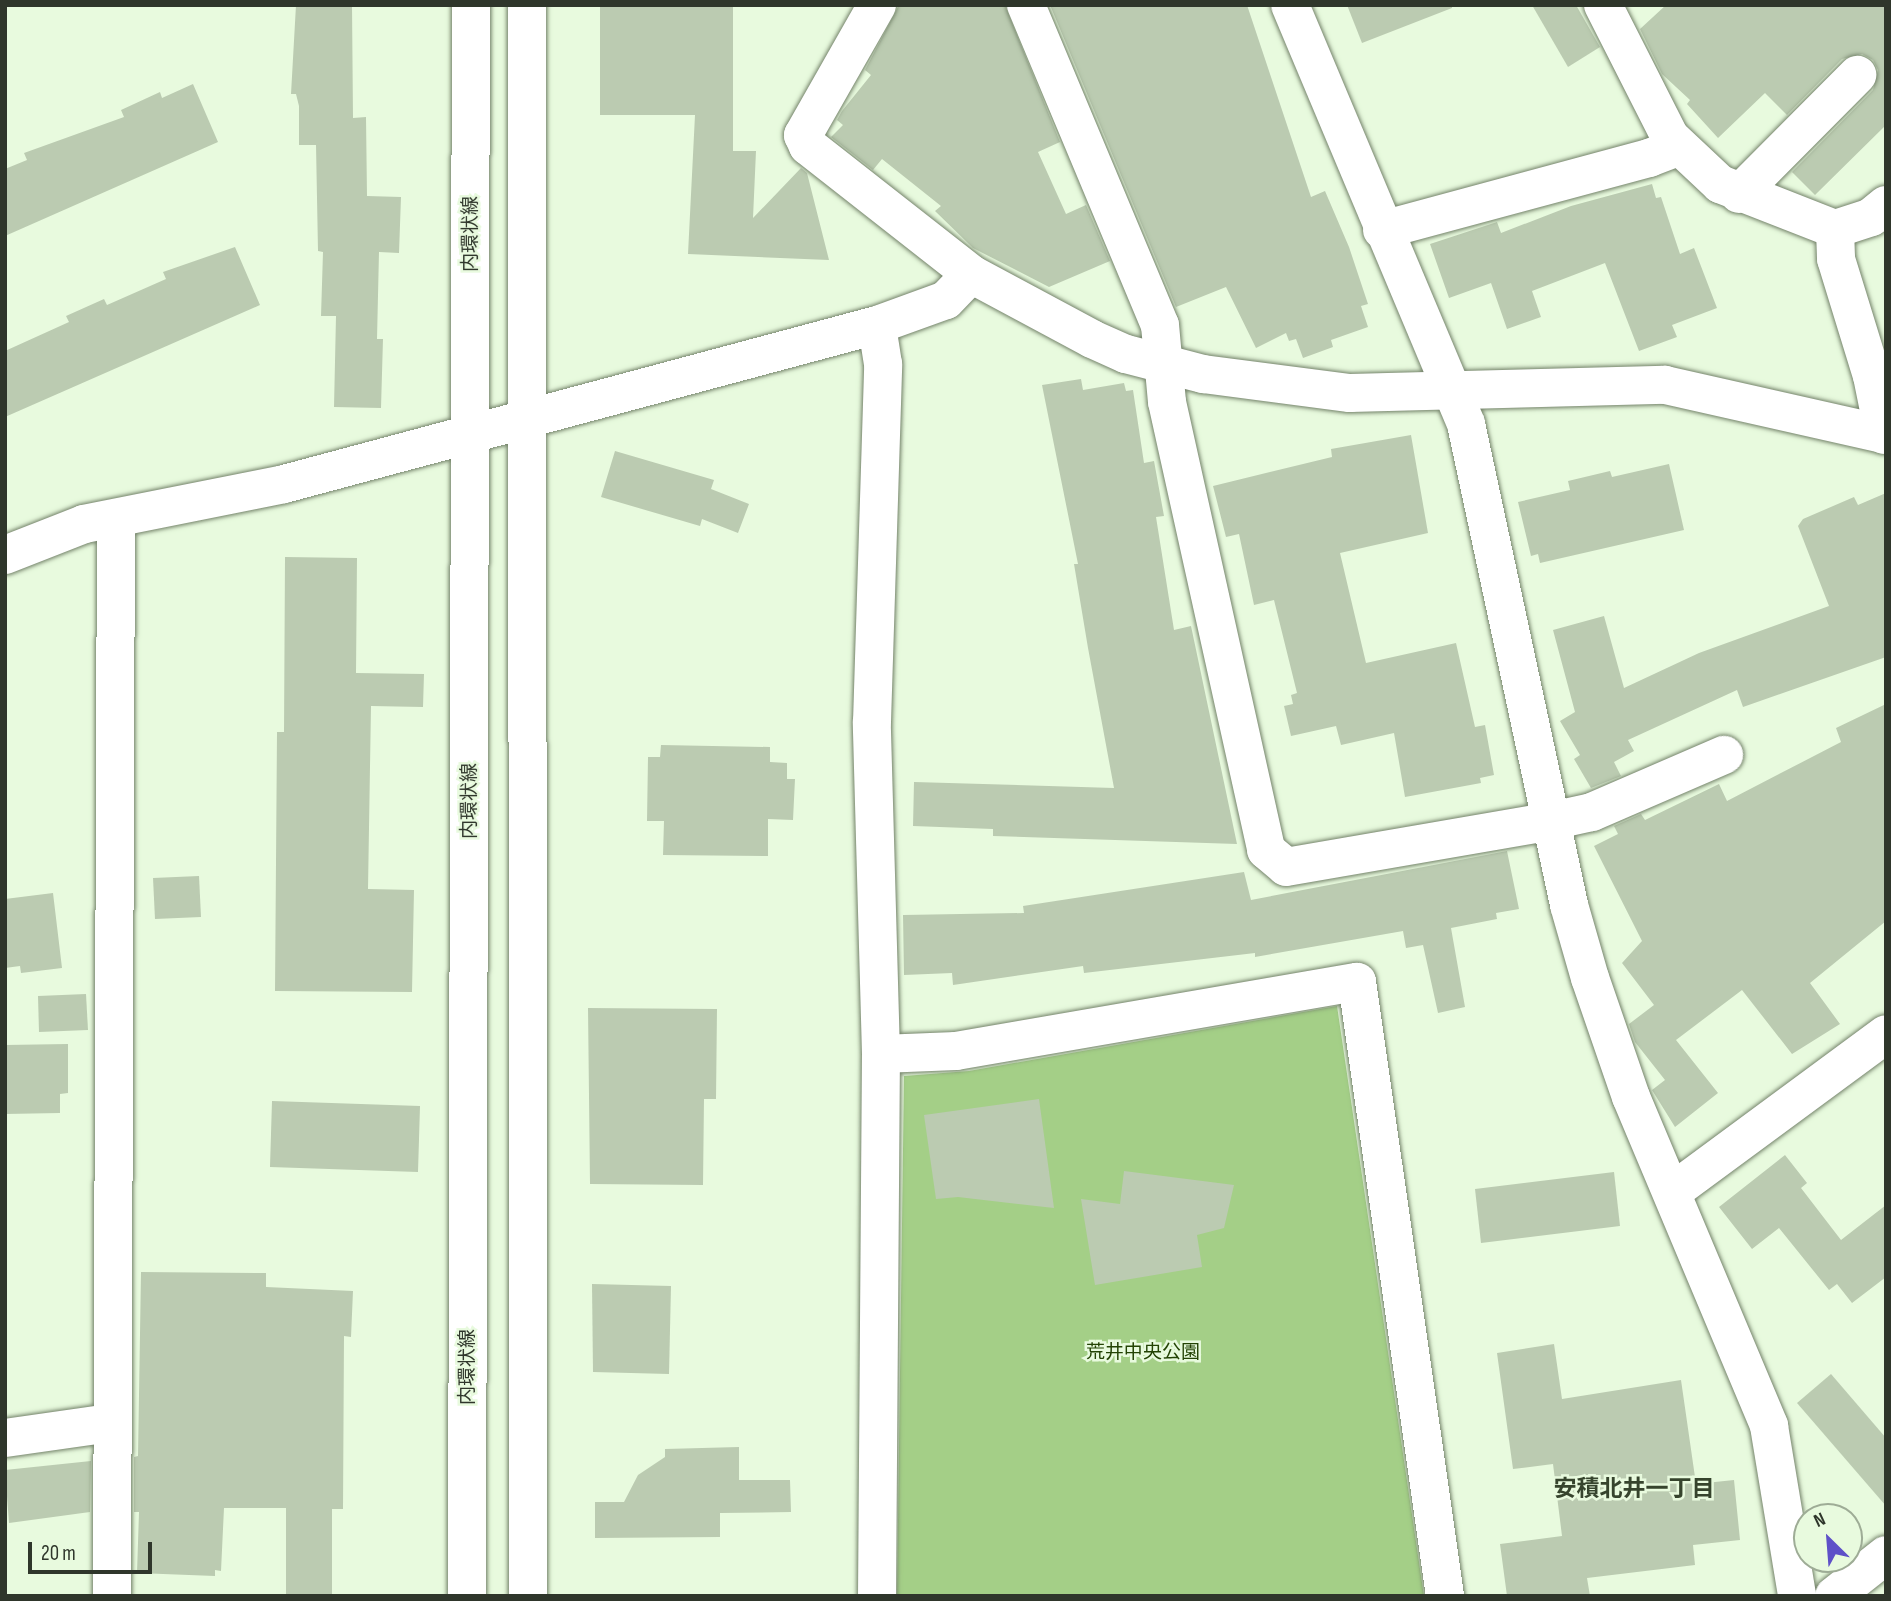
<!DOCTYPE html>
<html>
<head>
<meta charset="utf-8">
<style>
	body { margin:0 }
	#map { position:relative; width:1891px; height:1601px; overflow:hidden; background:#e8fade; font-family:"Sofia Sans Condensed","Noto Sans JP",sans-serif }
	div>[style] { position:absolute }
	.green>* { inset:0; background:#a4cf87 }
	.building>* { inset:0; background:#bbcbb1 }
	.roads { filter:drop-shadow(0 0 2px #74836a) drop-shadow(0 0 2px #74836a) }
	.minor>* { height:38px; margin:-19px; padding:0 19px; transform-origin:19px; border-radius:19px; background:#fff }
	span { translate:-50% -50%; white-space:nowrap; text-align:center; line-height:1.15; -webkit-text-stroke:5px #e8fade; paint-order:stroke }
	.street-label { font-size:19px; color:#2f362b }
	.park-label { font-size:19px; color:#234304 }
	.quarter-label { font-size:23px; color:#36442d; font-weight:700 }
	.frame { position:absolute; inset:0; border:7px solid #2f362b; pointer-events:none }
	.north { position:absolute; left:1793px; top:1503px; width:70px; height:70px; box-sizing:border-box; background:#e8fade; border:2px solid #9eac96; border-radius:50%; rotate:335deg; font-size:19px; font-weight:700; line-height:28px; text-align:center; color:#2f362b }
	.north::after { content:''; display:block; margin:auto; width:24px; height:32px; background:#5e50c8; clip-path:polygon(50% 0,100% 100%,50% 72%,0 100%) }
	.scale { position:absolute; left:28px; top:1542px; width:124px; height:32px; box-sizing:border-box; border:4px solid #2f362b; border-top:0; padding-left:9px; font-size:21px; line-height:24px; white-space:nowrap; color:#2f362b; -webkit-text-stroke:5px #e8fade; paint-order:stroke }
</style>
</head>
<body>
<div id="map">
	<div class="green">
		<i style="clip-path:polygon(1337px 1006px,1424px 1596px,897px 1596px,904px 1076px,969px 1071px)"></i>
	</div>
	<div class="building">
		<i style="clip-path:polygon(296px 5px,352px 5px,353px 118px,366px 117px,367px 196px,401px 197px,399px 253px,379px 252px,377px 339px,383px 339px,381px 408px,334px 407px,336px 316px,321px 316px,323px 252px,318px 251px,316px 145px,299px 145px,299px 106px,296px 94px,291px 94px)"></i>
		<i style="clip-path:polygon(600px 5px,733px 5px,733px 151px,756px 151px,753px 218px,801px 168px,807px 173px,829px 260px,688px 254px,695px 115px,600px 115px)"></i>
		<i style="clip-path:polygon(899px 5px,1005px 5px,1060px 142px,1038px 152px,1066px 214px,1086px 205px,1110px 261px,1049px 287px,973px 248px,935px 211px,941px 206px,882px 159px,873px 170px,831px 137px,843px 125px,837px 120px,842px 111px,871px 75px,865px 70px)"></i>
		<i style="clip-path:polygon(1050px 5px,1247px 5px,1311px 197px,1325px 191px,1349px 247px,1368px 304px,1361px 306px,1368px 327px,1331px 340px,1333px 347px,1303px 358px,1296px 339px,1289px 341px,1286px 333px,1256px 348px,1226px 287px,1176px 307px)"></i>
		<i style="clip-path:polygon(1347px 5px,1452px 5px,1452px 8px,1362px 43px)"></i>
		<i style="clip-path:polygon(1532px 5px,1576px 5px,1600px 47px,1568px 67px)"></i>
		<i style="clip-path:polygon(1666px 5px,1886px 5px,1886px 125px,1815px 195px,1792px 172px,1873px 90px,1878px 70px,1873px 60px,1862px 54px,1842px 59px,1787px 115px,1765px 93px,1718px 138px,1687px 104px,1690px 100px,1662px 74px,1640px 29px)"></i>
		<i style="clip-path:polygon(193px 84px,218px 142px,5px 236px,5px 169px,27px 160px,24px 153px,124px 117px,121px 110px,160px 92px,162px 98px)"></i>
		<i style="clip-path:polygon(1652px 184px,1656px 198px,1661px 197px,1680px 254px,1694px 248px,1717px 308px,1672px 325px,1677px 337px,1639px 351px,1605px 263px,1532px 291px,1541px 317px,1507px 329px,1491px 283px,1449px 298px,1430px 244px,1497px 222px,1501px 233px,1571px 206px)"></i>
		<i style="clip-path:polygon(235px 247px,260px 305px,5px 417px,5px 351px,69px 322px,66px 316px,104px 299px,107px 305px,166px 279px,163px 272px)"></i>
		<i style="clip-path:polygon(1081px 379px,1083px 390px,1124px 383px,1126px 391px,1133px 390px,1144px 463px,1154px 461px,1164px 516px,1156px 517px,1174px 630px,1191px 626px,1237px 844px,993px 836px,993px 829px,913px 826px,914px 782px,1114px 788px,1088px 648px,1074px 564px,1078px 564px,1042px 385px)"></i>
		<i style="clip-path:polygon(1411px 435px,1428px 533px,1340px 553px,1366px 663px,1456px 643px,1475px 727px,1485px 725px,1494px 775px,1480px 778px,1481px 783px,1405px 797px,1394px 733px,1341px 745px,1336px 726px,1291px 736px,1284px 706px,1293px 704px,1291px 695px,1297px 693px,1274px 600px,1254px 605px,1239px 534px,1226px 537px,1213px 486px,1332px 457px,1331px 449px)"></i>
		<i style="clip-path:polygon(615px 451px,714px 480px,711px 489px,749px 504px,738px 533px,702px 519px,700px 526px,601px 497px)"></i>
		<i style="clip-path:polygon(1669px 464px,1684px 530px,1540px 563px,1538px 554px,1531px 556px,1518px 502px,1570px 490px,1568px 481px,1610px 471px,1612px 477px)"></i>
		<i style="clip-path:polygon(1886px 493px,1886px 657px,1743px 707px,1737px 690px,1628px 740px,1634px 751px,1614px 762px,1621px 776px,1591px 788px,1574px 759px,1580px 755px,1560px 721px,1575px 712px,1553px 630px,1604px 616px,1624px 688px,1699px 653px,1829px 606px,1798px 526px,1803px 519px,1854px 497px,1858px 505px)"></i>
		<i style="clip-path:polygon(285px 557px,357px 558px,356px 673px,424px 674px,423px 707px,371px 706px,368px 889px,414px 890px,412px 992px,275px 991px,277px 732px,284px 732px)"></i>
		<i style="clip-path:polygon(1886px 704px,1886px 921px,1810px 983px,1840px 1024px,1792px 1054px,1742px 990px,1676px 1040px,1718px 1093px,1675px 1127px,1652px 1090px,1665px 1080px,1635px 1042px,1629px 1024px,1654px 1005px,1622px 963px,1642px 941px,1594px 846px,1618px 834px,1614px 826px,1641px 814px,1645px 820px,1719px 784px,1727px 801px,1841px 742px,1836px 728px)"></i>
		<i style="clip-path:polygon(661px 745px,770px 747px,770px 762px,787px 763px,787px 779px,795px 779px,793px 820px,768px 819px,768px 856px,663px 855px,664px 821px,647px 821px,648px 757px,660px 757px)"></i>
		<i style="clip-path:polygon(1507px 851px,1519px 909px,1496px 913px,1497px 919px,1451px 928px,1465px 1007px,1438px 1013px,1423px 945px,1406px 948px,1403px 931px,1255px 957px,1255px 953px,1084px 973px,1083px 966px,953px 985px,952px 973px,904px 975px,903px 915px,1024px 913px,1023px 906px,1244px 872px,1251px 900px)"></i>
		<i style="clip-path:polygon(199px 876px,201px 917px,155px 919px,153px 878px)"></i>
		<i style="clip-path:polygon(53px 893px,62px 968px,21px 973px,20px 966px,5px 968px,5px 899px)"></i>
		<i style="clip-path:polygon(86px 994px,88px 1030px,39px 1032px,38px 996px)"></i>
		<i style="clip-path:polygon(588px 1008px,717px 1009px,716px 1099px,704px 1099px,703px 1185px,590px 1184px)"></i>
		<i style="clip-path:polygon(68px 1044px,68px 1093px,60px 1094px,60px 1113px,5px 1114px,5px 1045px)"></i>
		<i style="clip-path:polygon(1039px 1099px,1054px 1208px,958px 1197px,936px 1199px,924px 1115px)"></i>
		<i style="clip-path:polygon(272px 1101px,420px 1106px,418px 1172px,270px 1167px)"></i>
		<i style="clip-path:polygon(1785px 1155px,1807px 1183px,1801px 1188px,1841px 1240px,1886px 1205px,1886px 1277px,1852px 1303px,1837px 1284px,1829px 1290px,1779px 1228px,1752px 1249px,1719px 1207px)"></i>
		<i style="clip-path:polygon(1124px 1171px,1234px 1185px,1224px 1228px,1197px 1235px,1202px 1267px,1095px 1285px,1081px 1199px,1120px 1204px)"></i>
		<i style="clip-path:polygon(1614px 1172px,1620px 1226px,1481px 1243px,1475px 1189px)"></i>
		<i style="clip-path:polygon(141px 1272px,266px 1273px,266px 1287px,353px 1291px,351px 1337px,344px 1336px,343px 1509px,332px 1509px,332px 1596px,286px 1596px,286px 1508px,224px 1508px,221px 1571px,215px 1570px,215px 1576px,137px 1573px,139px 1512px,134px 1512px,134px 1457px,138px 1456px)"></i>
		<i style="clip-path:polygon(592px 1284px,671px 1286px,669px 1374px,593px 1372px)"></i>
		<i style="clip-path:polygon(1554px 1344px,1562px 1399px,1681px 1380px,1696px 1484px,1734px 1480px,1740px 1540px,1693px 1545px,1695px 1565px,1587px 1578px,1590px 1596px,1507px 1596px,1500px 1544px,1562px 1536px,1553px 1464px,1513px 1469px,1497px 1353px)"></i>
		<i style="clip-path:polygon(1831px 1374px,1886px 1438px,1886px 1506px,1797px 1403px)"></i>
		<i style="clip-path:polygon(739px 1447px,739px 1480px,790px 1480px,791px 1512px,720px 1513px,720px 1537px,595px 1538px,595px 1502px,624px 1502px,638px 1475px,665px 1457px,665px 1449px)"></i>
		<i style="clip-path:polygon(91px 1461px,90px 1512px,9px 1523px,5px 1470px)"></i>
	</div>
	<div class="roads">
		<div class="minor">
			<i style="left:527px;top:5px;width:1591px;rotate:89.96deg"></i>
			<i style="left:877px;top:5px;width:150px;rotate:119.6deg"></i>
			<i style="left:803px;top:135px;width:12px;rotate:66deg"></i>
			<i style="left:808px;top:146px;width:207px;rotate:38.1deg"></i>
			<i style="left:971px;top:274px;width:137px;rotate:28.2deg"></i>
			<i style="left:1092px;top:339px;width:37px;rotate:24deg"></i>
			<i style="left:1126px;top:354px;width:80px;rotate:14.6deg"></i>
			<i style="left:1203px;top:374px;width:148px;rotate:7.4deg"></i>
			<i style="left:1350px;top:393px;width:315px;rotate:-1.5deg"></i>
			<i style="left:1665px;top:385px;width:227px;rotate:12.7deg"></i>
			<i style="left:1026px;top:5px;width:347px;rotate:67.3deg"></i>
			<i style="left:1160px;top:325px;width:77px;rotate:84.8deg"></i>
			<i style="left:1167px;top:402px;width:459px;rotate:77.5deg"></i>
			<i style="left:1266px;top:850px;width:26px;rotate:40deg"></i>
			<i style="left:1286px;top:867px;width:269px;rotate:-9.8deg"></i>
			<i style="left:1551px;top:821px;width:42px;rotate:-12.4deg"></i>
			<i style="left:1592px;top:812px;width:144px;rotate:-23.4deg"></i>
			<i style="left:1290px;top:5px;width:454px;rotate:67.2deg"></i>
			<i style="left:1466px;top:424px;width:492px;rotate:77.9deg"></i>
			<i style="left:1569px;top:905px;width:76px;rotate:74deg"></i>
			<i style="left:1590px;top:978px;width:126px;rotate:71deg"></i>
			<i style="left:1631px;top:1097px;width:357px;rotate:67.2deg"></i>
			<i style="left:1769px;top:1426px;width:172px;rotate:80.6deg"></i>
			<i style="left:1603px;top:5px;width:148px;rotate:63.1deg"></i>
			<i style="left:1670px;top:137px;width:69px;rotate:43.2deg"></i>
			<i style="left:1720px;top:184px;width:123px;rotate:21.4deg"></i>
			<i style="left:1835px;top:229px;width:38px;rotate:-18deg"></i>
			<i style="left:1871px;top:217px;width:19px;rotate:-39deg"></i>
			<i style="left:1739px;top:194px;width:168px;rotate:-45.2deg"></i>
			<i style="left:1835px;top:229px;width:30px;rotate:88deg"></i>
			<i style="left:1836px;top:259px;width:122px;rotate:72.9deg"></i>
			<i style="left:1872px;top:376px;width:60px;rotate:78.5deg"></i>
			<i style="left:1382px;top:230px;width:277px;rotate:-15.1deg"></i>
			<i style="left:1649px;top:158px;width:30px;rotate:-21deg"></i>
			<i style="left:5px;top:555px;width:85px;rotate:-21.4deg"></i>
			<i style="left:84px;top:524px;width:204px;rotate:-11.3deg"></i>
			<i style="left:284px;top:484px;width:614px;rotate:-15.01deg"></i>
			<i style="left:877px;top:325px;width:73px;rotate:-19.9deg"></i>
			<i style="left:946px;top:300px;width:36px;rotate:-46deg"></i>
			<i style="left:881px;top:1054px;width:75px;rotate:-2.3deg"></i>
			<i style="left:956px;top:1051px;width:407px;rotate:-9.8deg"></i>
			<i style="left:1357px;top:982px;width:620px;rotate:81.84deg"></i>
			<i style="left:1672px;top:1192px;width:266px;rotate:-36.4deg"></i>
			<i style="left:5px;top:1438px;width:106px;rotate:-8.1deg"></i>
			<i style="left:112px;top:1596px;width:1076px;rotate:-89.79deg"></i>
			<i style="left:467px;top:1596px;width:1591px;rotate:-89.86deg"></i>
			<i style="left:877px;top:1596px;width:542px;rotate:-89.58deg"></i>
			<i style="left:881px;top:1054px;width:332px;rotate:-91.6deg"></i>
			<i style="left:872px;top:722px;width:358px;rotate:-88.2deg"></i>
			<i style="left:883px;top:364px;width:39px;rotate:-99deg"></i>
			<i style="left:1834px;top:1596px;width:66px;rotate:-38.3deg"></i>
		</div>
	</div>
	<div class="street-label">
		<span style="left:471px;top:234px;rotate:-90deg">内環状線</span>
		<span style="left:470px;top:801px;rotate:-90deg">内環状線</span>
		<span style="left:468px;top:1367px;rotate:-90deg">内環状線</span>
	</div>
	<div class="park-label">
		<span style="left:1143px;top:1353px">荒井中央公園</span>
	</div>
	<div class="quarter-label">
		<span style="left:1634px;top:1489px">安積北井一丁目</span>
	</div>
	<div class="frame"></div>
	<div class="north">N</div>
	<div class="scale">20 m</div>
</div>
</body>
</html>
